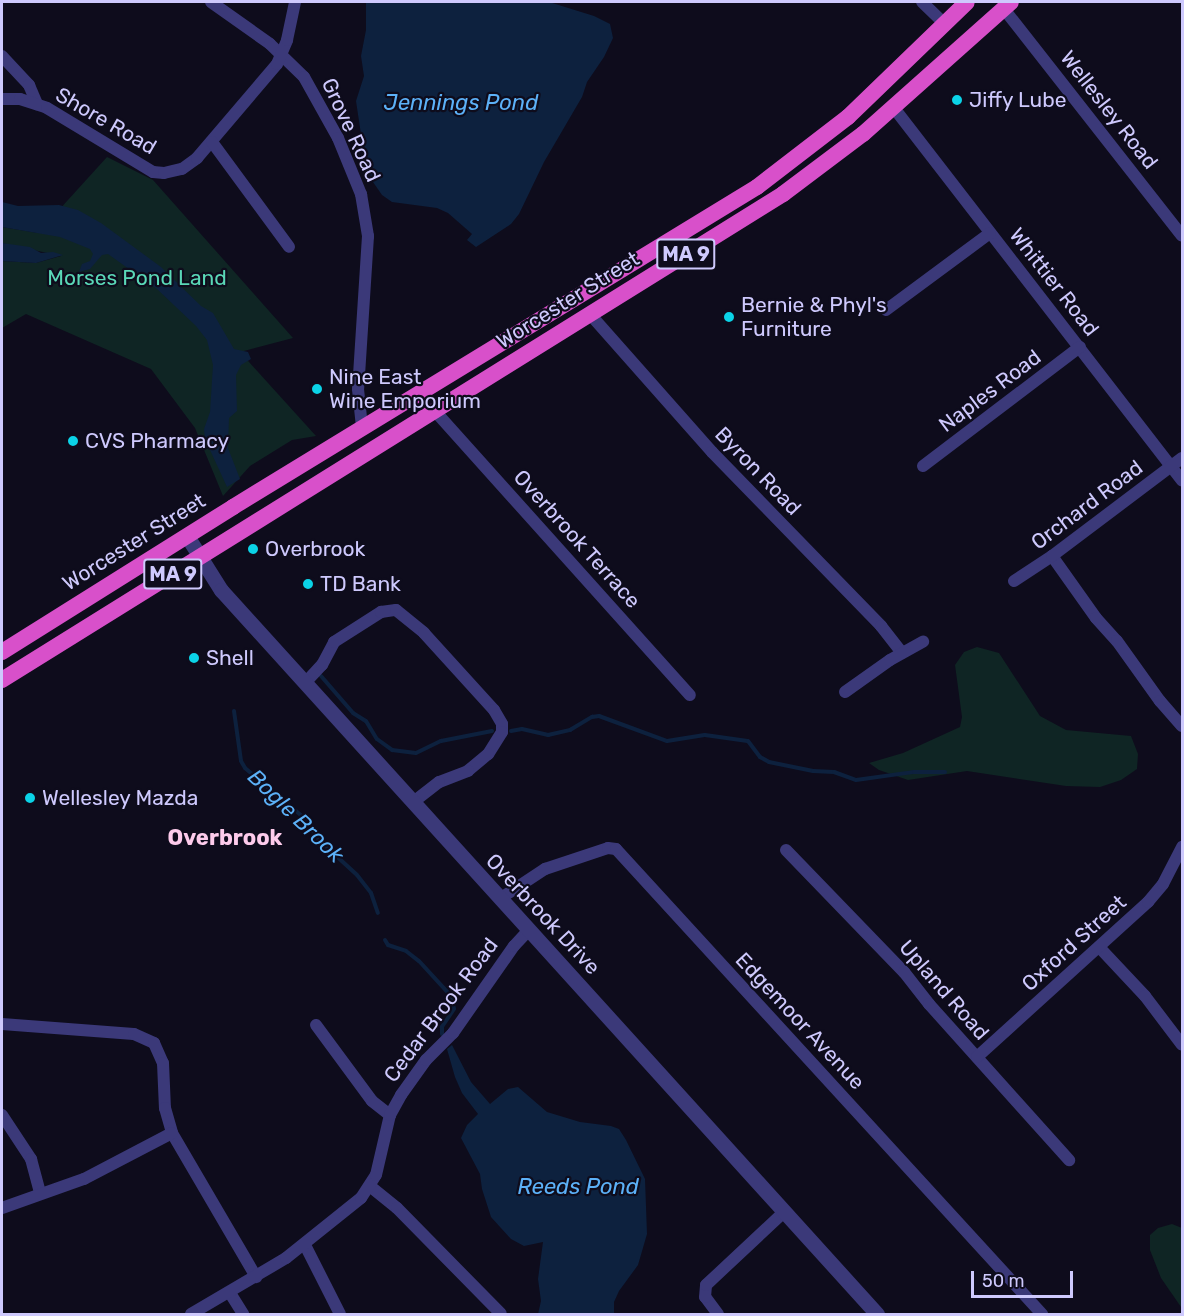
<!DOCTYPE html>
<html>
<head>
<meta charset="utf-8">
<style>
	body { margin:0 }
	#map { position:relative; width:1184px; height:1316px; overflow:hidden; background:#0e0c1c; font-family:Rubik,sans-serif }
	div>[style] { position:absolute }
	.green>* { inset:0; background:#0f2524 }
	.water>* { inset:0; background:#0d213e }
	.stream>* { height:4px; margin:-2px; padding:0 2px; transform-origin:2px; border-radius:2px; background:#0d213e }
	.minor>* { height:12px; margin:-6px; padding:0 6px; transform-origin:6px; border-radius:6px; background:#3b3979 }
	.tertiary>* { height:15px; margin:-7.5px; padding:0 7.5px; transform-origin:7.5px; border-radius:7.5px; background:#3b3979 }
	.trunk>* { height:16px; margin:-8px; padding:0 8px; transform-origin:8px; border-radius:8px; background:#d850ca }
	.dots>* { width:16px; height:16px; translate:-50% -50%; box-sizing:border-box; border:3px solid #0e0c1c; border-radius:50% }
	span { translate:-50% -50%; white-space:nowrap; text-align:center; line-height:1.15; -webkit-text-stroke:4.5px #0e0c1c; paint-order:stroke }
	.shield-label span { padding:2px 4px; background:#0e0c1c; border:2px solid; border-radius:4px; -webkit-text-stroke-width:0 }
	.shield-label { font-size:20px; color:#cec9fd; font-weight:700 }
	.poi-label { font-size:21px; color:#cec9fd }
	.left { translate:0 -50%; text-align:left }
	.street-label { font-size:21px; color:#cec9fd }
	.park-label { font-size:21px; color:#5ad8b7 }
	.water-label { font-size:22px; color:#5cb1f8; font-style:italic }
	.neighbourhood-label { font-size:22px; color:#fdcbeb; font-weight:700 }
	.frame { position:absolute; inset:0; border:3px solid #cec9fd; pointer-events:none }
	.scale { position:absolute; left:971px; top:1271px; width:102px; height:27px; box-sizing:border-box; border:3px solid #cec9fd; border-top:0; padding-left:8px; font-size:18px; line-height:21px; white-space:nowrap; color:#cec9fd; -webkit-text-stroke:4px #0e0c1c; paint-order:stroke }
</style>
</head>
<body>
<div id="map">
	<div class="green">
		<i style="clip-path:polygon(107px 157px,153px 180px,293px 338px,240px 352px,316px 436px,292px 440px,250px 466px,223px 496px,195px 428px,151px 369px,26px 314px,2px 328px,2px 261px,36px 263px,61px 256px,2px 243px,2px 227px,38px 233px)"></i>
		<i style="clip-path:polygon(977px 647px,999px 653px,1040px 716px,1066px 730px,1131px 736px,1138px 754px,1137px 769px,1121px 780px,1100px 787px,1066px 786px,967px 771px,908px 780px,879px 770px,869px 763px,903px 753px,960px 727px,962px 717px,955px 665px,964px 652px)"></i>
		<i style="clip-path:polygon(1172px 1224px,1182px 1228px,1181px 1307px,1161px 1278px,1150px 1250px,1150px 1235px,1158px 1228px)"></i>
	</div>
	<div class="water">
		<i style="clip-path:polygon(366px 2px,549px 2px,594px 16px,610px 24px,613px 38px,604px 57px,587px 82px,582px 97px,544px 162px,519px 214px,511px 224px,476px 247px,467px 240px,472px 234px,448px 213px,437px 208px,392px 202px,382px 195px,373px 182px,365px 161px,356px 101px,364px 76px,361px 56px,366px 30px)"></i>
		<i style="clip-path:polygon(2px 202px,18px 206px,59px 205px,78px 210px,101px 223px,161px 267px,201px 306px,213px 313px,234px 349px,248px 352px,251px 359px,241px 365px,236px 375px,237px 411px,229px 418px,228px 448px,240px 479px,227px 487px,205px 439px,204px 429px,210px 412px,213px 365px,207px 340px,196px 326px,157px 289px,108px 254px,102px 255px,90px 269px,79px 272px,82px 264px,90px 261px,93px 254px,90px 249px,60px 237px,2px 227px)"></i>
		<i style="clip-path:polygon(2px 243px,30px 247px,41px 253px,53px 252px,63px 255px,36px 263px,2px 261px)"></i>
		<i style="clip-path:polygon(452px 1045px,471px 1082px,490px 1104px,508px 1089px,518px 1087px,547px 1112px,580px 1122px,611px 1126px,619px 1129px,626px 1140px,645px 1179px,647px 1234px,638px 1265px,619px 1291px,614px 1302px,614px 1314px,538px 1314px,541px 1301px,538px 1279px,543px 1242px,524px 1246px,511px 1239px,491px 1217px,482px 1189px,480px 1174px,461px 1138px,467px 1125px,478px 1114px,462px 1093px,455px 1077px,447px 1049px)"></i>
	</div>
	<div class="stream">
		<i style="left:321px;top:676px;width:49px;rotate:49.1deg"></i>
		<i style="left:353px;top:713px;width:15px;rotate:32deg"></i>
		<i style="left:366px;top:721px;width:21px;rotate:59deg"></i>
		<i style="left:377px;top:739px;width:19px;rotate:36deg"></i>
		<i style="left:392px;top:750px;width:24px;rotate:7deg"></i>
		<i style="left:416px;top:753px;width:28px;rotate:-26deg"></i>
		<i style="left:441px;top:741px;width:52px;rotate:-11.1deg"></i>
		<i style="left:234px;top:711px;width:50px;rotate:82deg"></i>
		<i style="left:241px;top:761px;width:8px;rotate:60deg"></i>
		<i style="left:245px;top:768px;width:76px;rotate:40.2deg"></i>
		<i style="left:303px;top:817px;width:29px;rotate:55deg"></i>
		<i style="left:320px;top:841px;width:50px;rotate:42.6deg"></i>
		<i style="left:357px;top:875px;width:23px;rotate:52deg"></i>
		<i style="left:371px;top:893px;width:21px;rotate:71deg"></i>
		<i style="left:511px;top:731px;width:11px;rotate:-10deg"></i>
		<i style="left:522px;top:729px;width:27px;rotate:13deg"></i>
		<i style="left:548px;top:735px;width:23px;rotate:-13deg"></i>
		<i style="left:570px;top:730px;width:26px;rotate:-31deg"></i>
		<i style="left:592px;top:717px;width:7px;rotate:-8deg"></i>
		<i style="left:599px;top:716px;width:72px;rotate:20.2deg"></i>
		<i style="left:667px;top:741px;width:38px;rotate:-9deg"></i>
		<i style="left:705px;top:735px;width:43px;rotate:7.9deg"></i>
		<i style="left:748px;top:741px;width:20px;rotate:53deg"></i>
		<i style="left:760px;top:757px;width:10px;rotate:29deg"></i>
		<i style="left:769px;top:762px;width:45px;rotate:11.6deg"></i>
		<i style="left:813px;top:771px;width:21px;rotate:3deg"></i>
		<i style="left:834px;top:772px;width:23px;rotate:20deg"></i>
		<i style="left:856px;top:780px;width:59px;rotate:-7.9deg"></i>
		<i style="left:914px;top:772px;width:31px"></i>
		<i style="left:385px;top:940px;width:6px;rotate:59deg"></i>
		<i style="left:388px;top:945px;width:19px;rotate:18deg"></i>
		<i style="left:406px;top:951px;width:16px;rotate:38deg"></i>
		<i style="left:419px;top:961px;width:49px;rotate:47.5deg"></i>
		<i style="left:452px;top:997px;width:12px;rotate:81deg"></i>
		<i style="left:454px;top:1009px;width:22px;rotate:124deg"></i>
		<i style="left:442px;top:1027px;width:7px;rotate:90deg"></i>
	</div>
	<div class="minor">
		<i style="left:211px;top:2px;width:72px;rotate:35.4deg"></i>
		<i style="left:270px;top:44px;width:47px;rotate:44.1deg"></i>
		<i style="left:304px;top:77px;width:70px;rotate:60.9deg"></i>
		<i style="left:338px;top:138px;width:61px;rotate:67.7deg"></i>
		<i style="left:361px;top:194px;width:43px;rotate:80.5deg"></i>
		<i style="left:368px;top:236px;width:153px;rotate:93.7deg"></i>
		<i style="left:358px;top:389px;width:39px;rotate:84deg"></i>
		<i style="left:922px;top:2px;width:32px;rotate:44deg"></i>
		<i style="left:1004px;top:9px;width:288px;rotate:51.9deg"></i>
		<i style="left:2px;top:56px;width:40px;rotate:47deg"></i>
		<i style="left:29px;top:85px;width:21px;rotate:67deg"></i>
		<i style="left:2px;top:99px;width:18px"></i>
		<i style="left:20px;top:99px;width:28px;rotate:18deg"></i>
		<i style="left:47px;top:108px;width:124px;rotate:31.1deg"></i>
		<i style="left:153px;top:172px;width:11px;rotate:5deg"></i>
		<i style="left:164px;top:173px;width:18px;rotate:-13deg"></i>
		<i style="left:182px;top:169px;width:19px;rotate:-36deg"></i>
		<i style="left:197px;top:158px;width:123px;rotate:-49.6deg"></i>
		<i style="left:277px;top:64px;width:26px;rotate:-67deg"></i>
		<i style="left:287px;top:40px;width:39px;rotate:-78deg"></i>
		<i style="left:894px;top:108px;width:471px;rotate:52.3deg"></i>
		<i style="left:212px;top:142px;width:130px;rotate:53.7deg"></i>
		<i style="left:886px;top:310px;width:129px;rotate:-36.5deg"></i>
		<i style="left:589px;top:313px;width:186px;rotate:48.5deg"></i>
		<i style="left:712px;top:452px;width:243px;rotate:45.8deg"></i>
		<i style="left:881px;top:626px;width:34px;rotate:52deg"></i>
		<i style="left:434px;top:410px;width:383px;rotate:48.1deg"></i>
		<i style="left:923px;top:466px;width:197px;rotate:-37.2deg"></i>
		<i style="left:1052px;top:556px;width:76px;rotate:54.6deg"></i>
		<i style="left:1096px;top:618px;width:31px;rotate:48deg"></i>
		<i style="left:1117px;top:641px;width:74px;rotate:54.4deg"></i>
		<i style="left:1160px;top:701px;width:33px;rotate:49deg"></i>
		<i style="left:1014px;top:581px;width:45px;rotate:-33.3deg"></i>
		<i style="left:1052px;top:556px;width:163px;rotate:-37deg"></i>
		<i style="left:305px;top:683px;width:25px;rotate:-47deg"></i>
		<i style="left:322px;top:665px;width:26px;rotate:-62deg"></i>
		<i style="left:334px;top:642px;width:56px;rotate:-32.6deg"></i>
		<i style="left:381px;top:612px;width:15px;rotate:-8deg"></i>
		<i style="left:396px;top:610px;width:36px;rotate:39deg"></i>
		<i style="left:424px;top:633px;width:104px;rotate:47.7deg"></i>
		<i style="left:494px;top:710px;width:16px;rotate:60deg"></i>
		<i style="left:502px;top:724px;width:8px;rotate:90deg"></i>
		<i style="left:502px;top:732px;width:26px;rotate:122deg"></i>
		<i style="left:488px;top:754px;width:26px;rotate:140deg"></i>
		<i style="left:468px;top:771px;width:31px;rotate:159deg"></i>
		<i style="left:439px;top:782px;width:33px;rotate:142deg"></i>
		<i style="left:845px;top:692px;width:55px;rotate:-35.4deg"></i>
		<i style="left:890px;top:660px;width:38px;rotate:-29deg"></i>
		<i style="left:786px;top:850px;width:170px;rotate:46deg"></i>
		<i style="left:904px;top:972px;width:41px;rotate:52deg"></i>
		<i style="left:929px;top:1004px;width:210px;rotate:48.1deg"></i>
		<i style="left:501px;top:898px;width:53px;rotate:-33.4deg"></i>
		<i style="left:545px;top:869px;width:66px;rotate:-18.4deg"></i>
		<i style="left:608px;top:848px;width:8px;rotate:7deg"></i>
		<i style="left:616px;top:849px;width:631px;rotate:47.51deg"></i>
		<i style="left:1099px;top:947px;width:67px;rotate:46.8deg"></i>
		<i style="left:1145px;top:996px;width:61px;rotate:52.9deg"></i>
		<i style="left:2px;top:1024px;width:132px;rotate:4.3deg"></i>
		<i style="left:134px;top:1034px;width:22px;rotate:24deg"></i>
		<i style="left:154px;top:1043px;width:22px;rotate:66deg"></i>
		<i style="left:163px;top:1063px;width:45px;rotate:87.5deg"></i>
		<i style="left:165px;top:1108px;width:26px;rotate:74deg"></i>
		<i style="left:172px;top:1133px;width:167px;rotate:59.7deg"></i>
		<i style="left:316px;top:1025px;width:94px;rotate:53.6deg"></i>
		<i style="left:372px;top:1101px;width:23px;rotate:38deg"></i>
		<i style="left:977px;top:1057px;width:231px;rotate:-42.2deg"></i>
		<i style="left:1148px;top:902px;width:23px;rotate:-50deg"></i>
		<i style="left:1163px;top:884px;width:42px;rotate:-62.8deg"></i>
		<i style="left:2px;top:1115px;width:53px;rotate:56.6deg"></i>
		<i style="left:31px;top:1159px;width:35px;rotate:75deg"></i>
		<i style="left:371px;top:1187px;width:33px;rotate:39deg"></i>
		<i style="left:397px;top:1208px;width:148px;rotate:45.5deg"></i>
		<i style="left:2px;top:1208px;width:87px;rotate:-19.5deg"></i>
		<i style="left:84px;top:1179px;width:99px;rotate:-27.6deg"></i>
		<i style="left:305px;top:1245px;width:77px;rotate:63.1deg"></i>
		<i style="left:230px;top:1293px;width:25px;rotate:58deg"></i>
		<i style="left:191px;top:1314px;width:110px;rotate:-30.5deg"></i>
		<i style="left:286px;top:1258px;width:96px;rotate:-38.7deg"></i>
		<i style="left:361px;top:1198px;width:27px;rotate:-57deg"></i>
		<i style="left:376px;top:1175px;width:62px;rotate:-76.9deg"></i>
		<i style="left:390px;top:1115px;width:23px;rotate:-61deg"></i>
		<i style="left:401px;top:1095px;width:43px;rotate:-54.5deg"></i>
		<i style="left:426px;top:1060px;width:38px;rotate:-45deg"></i>
		<i style="left:453px;top:1033px;width:106px;rotate:-55deg"></i>
		<i style="left:514px;top:946px;width:22px;rotate:-47deg"></i>
		<i style="left:718px;top:1314px;width:21px;rotate:-127deg"></i>
		<i style="left:705px;top:1297px;width:12px;rotate:-85deg"></i>
		<i style="left:706px;top:1285px;width:107px;rotate:-43.1deg"></i>
	</div>
	<div class="tertiary">
		<i style="left:187px;top:536px;width:64px;rotate:57.8deg"></i>
		<i style="left:221px;top:590px;width:977px;rotate:47.82deg"></i>
	</div>
	<div class="trunk">
		<i style="left:2px;top:652px;width:273px;rotate:-32.1deg"></i>
		<i style="left:233px;top:507px;width:614px;rotate:-31.41deg"></i>
		<i style="left:757px;top:187px;width:115px;rotate:-37.6deg"></i>
		<i style="left:848px;top:117px;width:165px;rotate:-44deg"></i>
		<i style="left:2px;top:680px;width:920px;rotate:-31.89deg"></i>
		<i style="left:783px;top:194px;width:100px;rotate:-36.9deg"></i>
		<i style="left:863px;top:134px;width:198px;rotate:-41.7deg"></i>
	</div>
	<div class="dots">
		<i style="left:957px;top:100px;background:#0bd3e7"></i>
		<i style="left:729px;top:317px;background:#0bd3e7"></i>
		<i style="left:317px;top:389px;background:#0bd3e7"></i>
		<i style="left:73px;top:441px;background:#0bd3e7"></i>
		<i style="left:253px;top:549px;background:#0bd3e7"></i>
		<i style="left:308px;top:584px;background:#0bd3e7"></i>
		<i style="left:194px;top:658px;background:#0bd3e7"></i>
		<i style="left:30px;top:798px;background:#0bd3e7"></i>
	</div>
	<div class="shield-label">
		<span style="left:686px;top:254px">MA 9</span>
		<span style="left:173px;top:574px">MA 9</span>
	</div>
	<div class="poi-label">
		<span class="left" style="left:969px;top:100px">Jiffy Lube</span>
		<span class="left" style="left:741px;top:317px">Bernie &amp; Phyl's<br>Furniture</span>
		<span class="left" style="left:329px;top:389px">Nine East<br>Wine Emporium</span>
		<span class="left" style="left:85px;top:441px">CVS Pharmacy</span>
		<span class="left" style="left:265px;top:549px">Overbrook</span>
		<span class="left" style="left:320px;top:584px">TD Bank</span>
		<span class="left" style="left:206px;top:658px">Shell</span>
		<span class="left" style="left:42px;top:798px">Wellesley Mazda</span>
	</div>
	<div class="street-label">
		<span style="left:1109px;top:110px;rotate:52deg">Wellesley Road</span>
		<span style="left:106px;top:121px;rotate:30deg">Shore Road</span>
		<span style="left:351px;top:130px;rotate:65deg">Grove Road</span>
		<span style="left:1054px;top:282px;rotate:52deg">Whittier Road</span>
		<span style="left:568px;top:300px;rotate:-32deg">Worcester Street</span>
		<span style="left:990px;top:391px;rotate:-37deg">Naples Road</span>
		<span style="left:758px;top:471px;rotate:46deg">Byron Road</span>
		<span style="left:1087px;top:505px;rotate:-37deg">Orchard Road</span>
		<span style="left:577px;top:539px;rotate:48deg">Overbrook Terrace</span>
		<span style="left:134px;top:542px;rotate:-32deg">Worcester Street</span>
		<span style="left:543px;top:914px;rotate:47deg">Overbrook Drive</span>
		<span style="left:1074px;top:943px;rotate:-42deg">Oxford Street</span>
		<span style="left:944px;top:990px;rotate:49deg">Upland Road</span>
		<span style="left:441px;top:1010px;rotate:-53deg">Cedar Brook Road</span>
		<span style="left:800px;top:1021px;rotate:47deg">Edgemoor Avenue</span>
	</div>
	<div class="park-label">
		<span style="left:137px;top:278px">Morses Pond Land</span>
	</div>
	<div class="water-label">
		<span style="left:461px;top:103px">Jennings Pond</span>
		<span style="left:296px;top:816px;rotate:44deg">Bogle Brook</span>
		<span style="left:578px;top:1187px">Reeds Pond</span>
	</div>
	<div class="neighbourhood-label">
		<span style="left:225px;top:838px">Overbrook</span>
	</div>
	<div class="frame"></div>
	<div class="scale">50 m</div>
</div>
</body>
</html>
